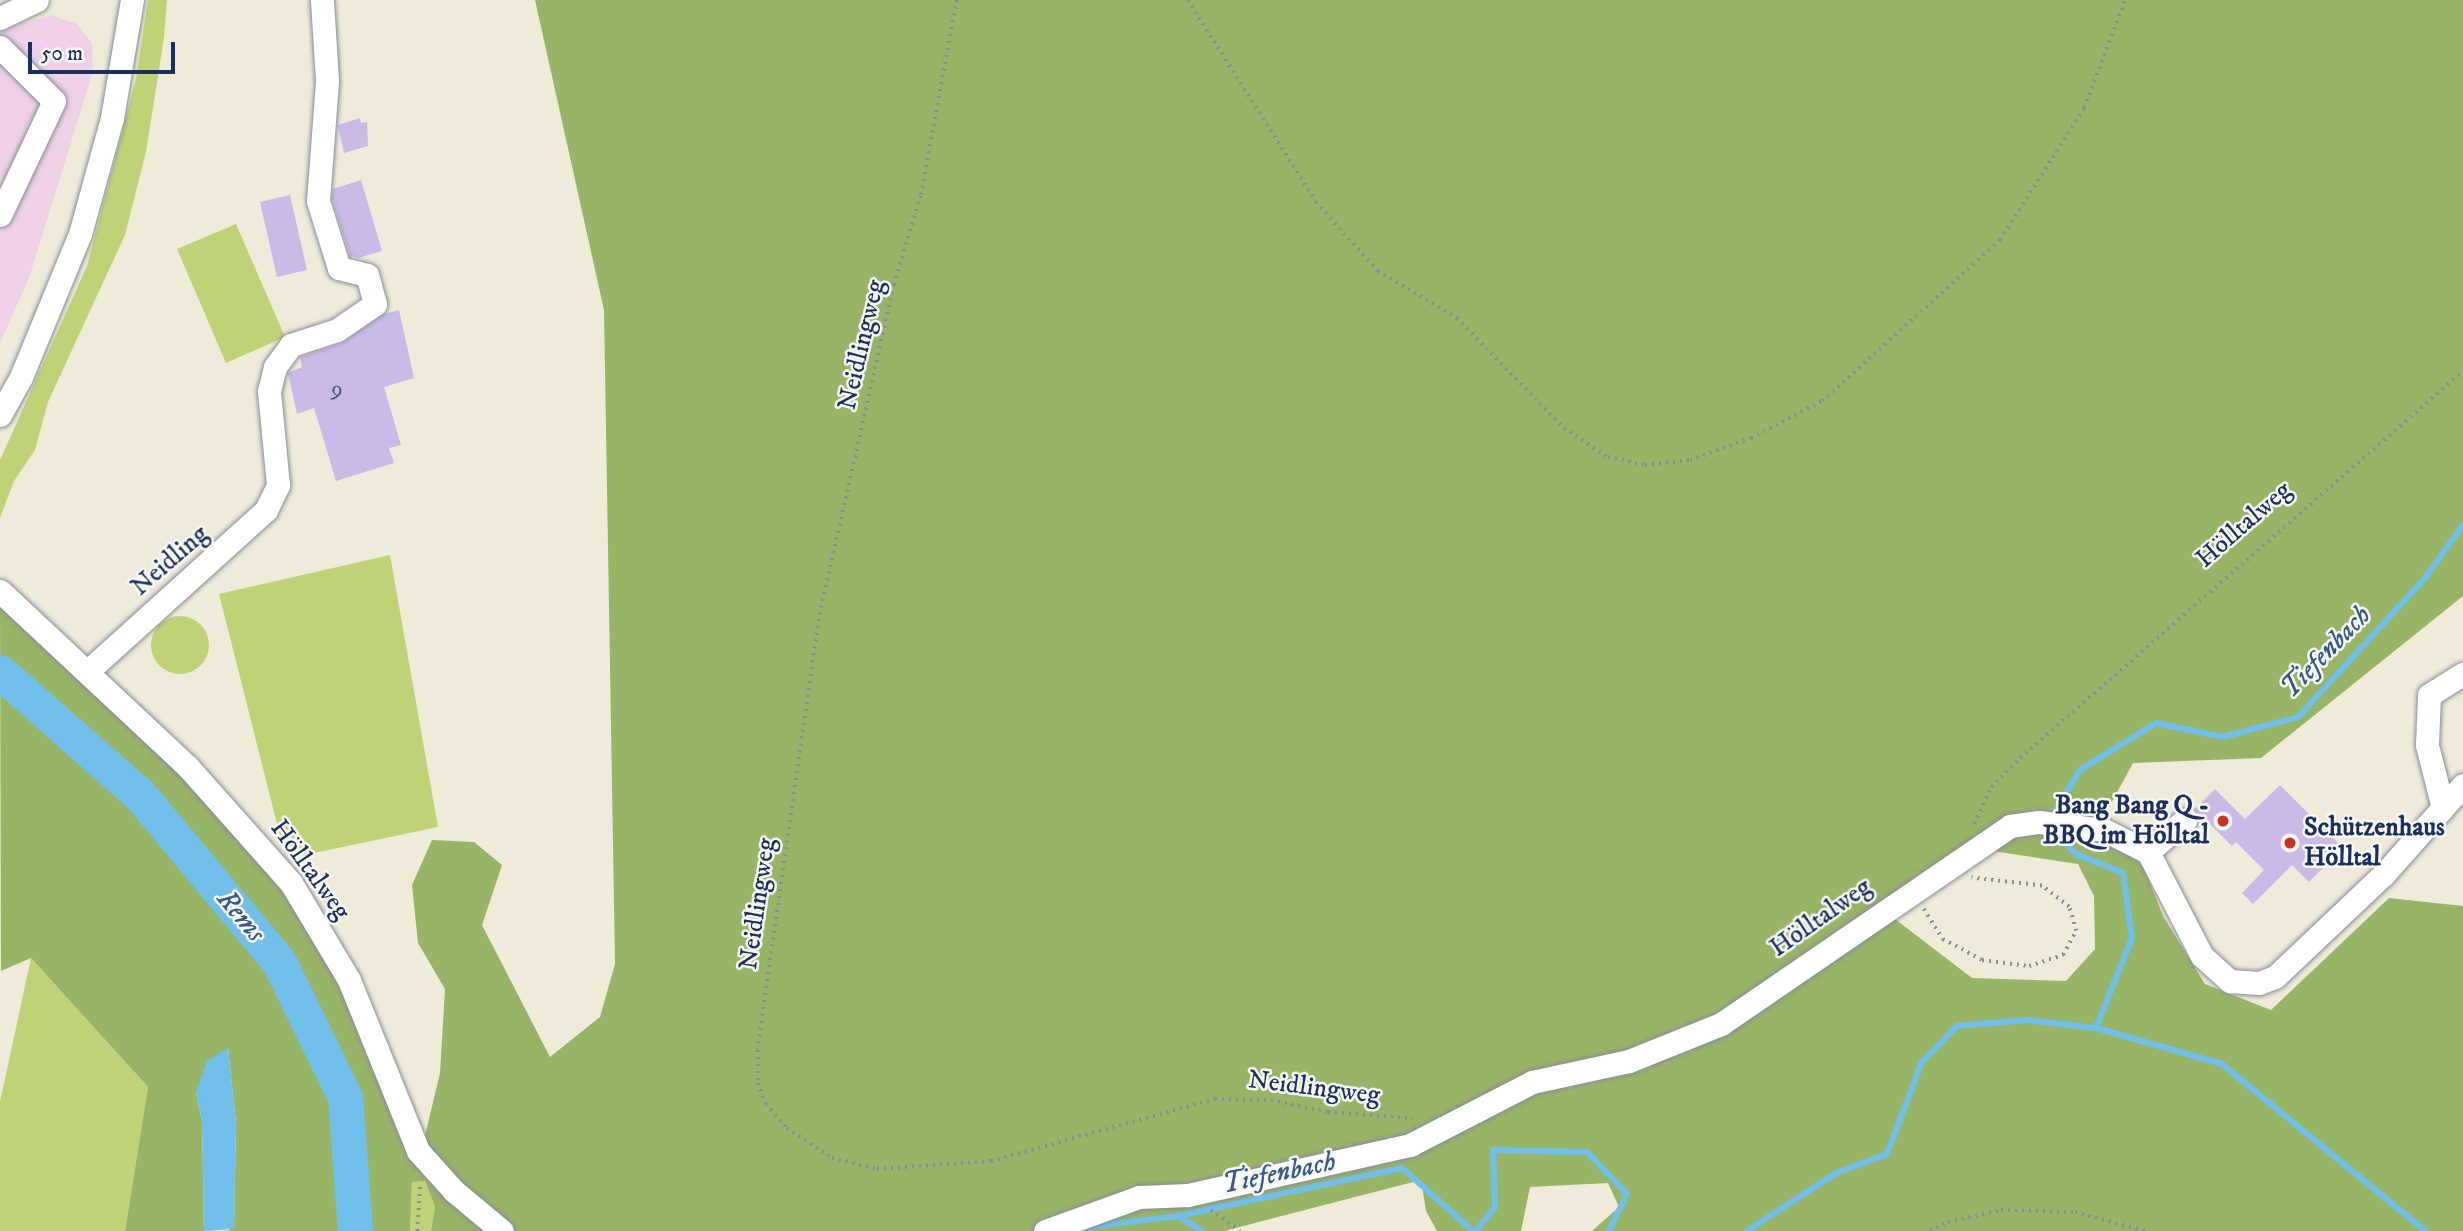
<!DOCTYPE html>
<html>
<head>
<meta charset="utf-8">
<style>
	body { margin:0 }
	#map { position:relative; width:2463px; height:1231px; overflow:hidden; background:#f0ebd8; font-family:"IM FELL DW Pica",serif }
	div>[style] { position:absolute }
	.built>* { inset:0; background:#eed0e8 }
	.green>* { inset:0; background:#bfd376 }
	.round { border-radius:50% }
	.forest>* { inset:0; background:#97b567 }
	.water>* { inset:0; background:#71c0ec }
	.stream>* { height:6px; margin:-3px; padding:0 3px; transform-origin:3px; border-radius:3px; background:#71c0ec }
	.river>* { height:35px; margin:-17.5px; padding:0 17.5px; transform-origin:17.5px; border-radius:17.5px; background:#71c0ec }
	.building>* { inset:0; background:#cbb9e8 }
	.path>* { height:3.5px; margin-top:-1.75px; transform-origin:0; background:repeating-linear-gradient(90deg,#868d9b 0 2px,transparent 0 7px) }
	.roads { filter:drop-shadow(0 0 2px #868d9b) drop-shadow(0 0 2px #868d9b) }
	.minor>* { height:23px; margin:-11.5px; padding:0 11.5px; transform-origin:11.5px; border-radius:11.5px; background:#fff }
	.dots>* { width:19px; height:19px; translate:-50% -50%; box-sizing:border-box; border:4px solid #f6f6f2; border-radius:50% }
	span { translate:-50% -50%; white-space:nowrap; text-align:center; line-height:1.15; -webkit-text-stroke:5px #f6f6f2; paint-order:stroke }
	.number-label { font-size:23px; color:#475280 }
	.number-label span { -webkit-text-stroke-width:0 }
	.street-label { font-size:26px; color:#1b2f5e }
	.poi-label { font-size:26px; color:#1b2f5e; font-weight:700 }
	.right { translate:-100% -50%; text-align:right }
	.left { translate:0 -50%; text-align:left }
	.water-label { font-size:28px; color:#355a89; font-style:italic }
	.scale { position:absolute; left:28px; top:42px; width:147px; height:32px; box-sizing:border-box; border:4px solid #1b2f5e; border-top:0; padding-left:9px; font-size:21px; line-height:24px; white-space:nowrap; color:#1b2f5e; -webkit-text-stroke:5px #f6f6f2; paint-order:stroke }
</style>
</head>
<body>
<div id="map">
	<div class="built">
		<i style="clip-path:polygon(0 5px,16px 26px,50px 15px,77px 24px,92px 43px,93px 72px,29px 278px,0 343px)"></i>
	</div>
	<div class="green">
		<i style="clip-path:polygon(148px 0,167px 0,164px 38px,146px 152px,125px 235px,48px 402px,35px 450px,14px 481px,0 518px,0 460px,87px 266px,136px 79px)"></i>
		<i style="clip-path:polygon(236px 224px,285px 337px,226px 363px,177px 249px)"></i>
		<i style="clip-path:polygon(390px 555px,438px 827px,295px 857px,280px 836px,219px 594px)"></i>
		<i class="round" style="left:151px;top:616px;width:58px;height:58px"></i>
		<i style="clip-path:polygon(31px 958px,148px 1087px,125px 1231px,0 1231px,0 1102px)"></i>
		<i style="clip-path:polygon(425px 1181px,435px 1207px,431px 1231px,410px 1231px,412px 1182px)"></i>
	</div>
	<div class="forest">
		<i style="clip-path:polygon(evenodd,535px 0,2463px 0,2463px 596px,2261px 758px,2133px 763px,2101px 822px,2144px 868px,2163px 916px,2205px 984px,2271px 1010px,2389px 898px,2463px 906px,2463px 1231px,1592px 1231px,1619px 1207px,1608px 1183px,1530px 1187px,1521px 1231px,1437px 1231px,1426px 1211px,1421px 1180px,1224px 1231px,431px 1231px,435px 1207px,425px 1181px,412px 1182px,410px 1231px,225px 1231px,234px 1228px,236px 1123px,228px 1048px,196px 1092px,202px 1121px,204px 1231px,125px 1231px,148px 1087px,31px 958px,1px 971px,0 605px,99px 691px,267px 867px,330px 962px,423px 1144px,440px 1073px,445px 989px,418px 943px,412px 885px,432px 840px,474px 842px,502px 865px,482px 925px,550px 1057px,600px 1017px,615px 964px,604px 310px,535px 0,1972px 848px,2078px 864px,2094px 896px,2095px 949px,2066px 981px,1972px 978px,1878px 906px,1972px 848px)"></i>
	</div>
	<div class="water">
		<i style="clip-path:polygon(228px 1048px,236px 1123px,234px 1229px,204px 1231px,202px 1121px,196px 1092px,207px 1061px)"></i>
	</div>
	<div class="stream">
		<i style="left:2051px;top:818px;width:56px;rotate:-58.9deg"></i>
		<i style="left:2080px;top:770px;width:89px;rotate:-31.7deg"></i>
		<i style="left:2156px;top:723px;width:68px;rotate:11.8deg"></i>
		<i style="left:2223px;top:737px;width:78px;rotate:-14.9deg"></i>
		<i style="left:2298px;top:717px;width:188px;rotate:-47.6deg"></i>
		<i style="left:2425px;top:578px;width:65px;rotate:-54.4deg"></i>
		<i style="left:2096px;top:1028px;width:131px;rotate:15.9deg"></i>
		<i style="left:2222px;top:1064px;width:263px;rotate:39.4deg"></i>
		<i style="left:1178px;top:1216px;width:28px;rotate:32deg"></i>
		<i style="left:1081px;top:1228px;width:98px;rotate:-7.1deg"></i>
		<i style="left:1178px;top:1216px;width:229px;rotate:-12.1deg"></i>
		<i style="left:1402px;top:1168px;width:95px;rotate:41.6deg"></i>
		<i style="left:1476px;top:1231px;width:31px;rotate:-52deg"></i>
		<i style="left:1495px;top:1207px;width:57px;rotate:-92deg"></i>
		<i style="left:1493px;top:1150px;width:94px;rotate:1.2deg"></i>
		<i style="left:1587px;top:1152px;width:58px;rotate:46.4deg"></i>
		<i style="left:1627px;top:1194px;width:41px;rotate:115.9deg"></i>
		<i style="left:1747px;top:1231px;width:106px;rotate:-33.1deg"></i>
		<i style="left:1836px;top:1173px;width:54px;rotate:-20.4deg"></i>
		<i style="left:1887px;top:1154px;width:98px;rotate:-69.2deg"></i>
		<i style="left:1922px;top:1062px;width:50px;rotate:-45.8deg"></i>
		<i style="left:1957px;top:1026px;width:70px;rotate:-4.9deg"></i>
		<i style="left:2027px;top:1020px;width:69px;rotate:6.6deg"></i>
		<i style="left:2096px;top:1028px;width:97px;rotate:-68.2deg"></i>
		<i style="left:2132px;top:938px;width:66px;rotate:-97.9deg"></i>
		<i style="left:2123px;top:873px;width:51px;rotate:-158deg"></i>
		<i style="left:2076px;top:854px;width:30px;rotate:-134deg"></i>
	</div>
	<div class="river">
		<i style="left:0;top:672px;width:186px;rotate:41.3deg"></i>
		<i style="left:140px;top:795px;width:217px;rotate:50.2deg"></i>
		<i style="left:279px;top:962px;width:150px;rotate:63.9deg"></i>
		<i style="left:345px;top:1097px;width:134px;rotate:85.7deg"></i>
	</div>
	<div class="building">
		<i style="clip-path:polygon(360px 118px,361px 123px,367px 122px,368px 146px,344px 153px,338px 125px)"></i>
		<i style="clip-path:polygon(361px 180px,382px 251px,358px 258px,350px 256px,332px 199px,333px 189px)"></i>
		<i style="clip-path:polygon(290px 195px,307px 270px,277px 277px,260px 202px)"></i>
		<i style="clip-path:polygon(399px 310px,414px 378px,384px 387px,401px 445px,389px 448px,394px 463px,336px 481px,314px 408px,297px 414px,288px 373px,302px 367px,300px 357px,342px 343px,384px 314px)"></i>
		<i style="clip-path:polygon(2280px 785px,2343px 848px,2309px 882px,2292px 865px,2253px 904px,2242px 893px,2264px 870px,2236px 842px,2232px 846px,2195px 809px,2215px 789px,2245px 819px)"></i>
	</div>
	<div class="path">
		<i style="left:957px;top:0;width:199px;rotate:100.4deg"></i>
		<i style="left:921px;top:196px;width:93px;rotate:106.9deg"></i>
		<i style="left:894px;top:285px;width:342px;rotate:102.7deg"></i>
		<i style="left:819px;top:619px;width:435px;rotate:98.1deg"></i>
		<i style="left:758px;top:1050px;width:33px;rotate:90deg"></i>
		<i style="left:758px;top:1083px;width:22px;rotate:69deg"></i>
		<i style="left:766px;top:1104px;width:32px;rotate:49deg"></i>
		<i style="left:787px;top:1128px;width:54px;rotate:33.7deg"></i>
		<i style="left:832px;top:1158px;width:46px;rotate:13.7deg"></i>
		<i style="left:877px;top:1169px;width:114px;rotate:-4deg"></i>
		<i style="left:991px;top:1161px;width:232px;rotate:-15.5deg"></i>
		<i style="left:1215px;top:1099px;width:56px;rotate:1deg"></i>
		<i style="left:1271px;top:1100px;width:58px;rotate:11.9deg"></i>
		<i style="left:1328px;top:1112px;width:85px;rotate:4deg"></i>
		<i style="left:1188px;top:0;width:239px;rotate:57.6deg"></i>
		<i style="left:1316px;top:202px;width:93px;rotate:48.1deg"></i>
		<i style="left:1378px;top:271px;width:92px;rotate:30.7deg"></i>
		<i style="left:1457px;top:318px;width:153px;rotate:45.8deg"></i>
		<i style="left:1564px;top:428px;width:53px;rotate:33.4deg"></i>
		<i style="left:1608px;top:457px;width:38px;rotate:12deg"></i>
		<i style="left:1645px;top:465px;width:45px;rotate:-6.3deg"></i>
		<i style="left:1690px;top:460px;width:65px;rotate:-19.8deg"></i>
		<i style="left:1751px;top:438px;width:80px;rotate:-27.5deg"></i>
		<i style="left:1822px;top:401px;width:240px;rotate:-42.1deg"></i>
		<i style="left:2000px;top:240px;width:156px;rotate:-57.5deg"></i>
		<i style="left:2084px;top:108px;width:116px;rotate:-69.2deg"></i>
		<i style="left:1974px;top:824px;width:41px;rotate:-65.3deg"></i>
		<i style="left:1991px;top:787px;width:41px;rotate:-45deg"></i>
		<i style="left:2020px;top:758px;width:588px;rotate:-41.14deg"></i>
		<i style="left:1924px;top:909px;width:36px;rotate:58deg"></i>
		<i style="left:1943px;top:939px;width:44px;rotate:28.3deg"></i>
		<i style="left:1982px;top:960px;width:47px;rotate:7.3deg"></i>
		<i style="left:2029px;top:966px;width:36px;rotate:-18deg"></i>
		<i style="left:2063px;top:955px;width:27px;rotate:-62deg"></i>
		<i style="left:2076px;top:931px;width:25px;rotate:-106deg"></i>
		<i style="left:2069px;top:907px;width:34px;rotate:-142deg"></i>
		<i style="left:2042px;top:886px;width:71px;rotate:-173.6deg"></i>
		<i style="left:1211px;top:1210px;width:36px;rotate:36deg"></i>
		<i style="left:417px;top:1231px;width:47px;rotate:-86.3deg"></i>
		<i style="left:1930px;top:1231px;width:20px;rotate:-27deg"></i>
		<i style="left:1948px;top:1222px;width:54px;rotate:-12.8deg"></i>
		<i style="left:2001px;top:1210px;width:74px;rotate:1.5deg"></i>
		<i style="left:2075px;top:1212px;width:73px;rotate:15.2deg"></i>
	</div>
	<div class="roads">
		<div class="minor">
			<i style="left:0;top:18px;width:41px;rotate:-25.9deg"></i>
			<i style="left:0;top:47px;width:76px;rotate:45deg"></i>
			<i style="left:54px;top:101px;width:126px;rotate:115.3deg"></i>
			<i style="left:0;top:415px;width:43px;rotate:-61.1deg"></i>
			<i style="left:21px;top:377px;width:155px;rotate:-67.6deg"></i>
			<i style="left:80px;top:234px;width:120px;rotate:-74.6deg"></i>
			<i style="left:112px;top:118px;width:120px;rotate:-80.4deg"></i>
			<i style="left:0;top:591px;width:258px;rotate:43.1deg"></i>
			<i style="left:188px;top:767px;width:155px;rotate:48.4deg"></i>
			<i style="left:291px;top:883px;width:113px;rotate:59.1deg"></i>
			<i style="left:349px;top:980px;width:184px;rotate:68deg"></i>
			<i style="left:418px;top:1151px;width:54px;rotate:48deg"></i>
			<i style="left:454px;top:1191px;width:62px;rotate:39.8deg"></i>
			<i style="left:89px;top:670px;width:239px;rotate:-42.1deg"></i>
			<i style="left:266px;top:510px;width:28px;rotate:-64deg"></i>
			<i style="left:278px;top:485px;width:94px;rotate:-95.5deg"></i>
			<i style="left:269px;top:391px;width:25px;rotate:-76deg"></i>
			<i style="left:275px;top:367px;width:27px;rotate:-54deg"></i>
			<i style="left:291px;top:345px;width:48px;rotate:-18.1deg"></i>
			<i style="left:337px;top:330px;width:46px;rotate:-34.4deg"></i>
			<i style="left:375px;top:304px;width:30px;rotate:-105deg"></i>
			<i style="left:367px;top:275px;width:29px;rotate:-166deg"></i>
			<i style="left:339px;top:268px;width:70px;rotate:-107.4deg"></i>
			<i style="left:318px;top:201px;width:121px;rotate:-85.7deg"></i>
			<i style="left:327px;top:80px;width:80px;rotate:-93.6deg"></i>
			<i style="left:2443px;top:808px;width:65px;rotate:-104.3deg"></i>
			<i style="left:2427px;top:745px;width:50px;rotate:-87.7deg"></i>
			<i style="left:2429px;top:695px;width:40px;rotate:-32deg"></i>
			<i style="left:2148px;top:852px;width:117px;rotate:62.6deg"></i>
			<i style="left:2202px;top:956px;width:38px;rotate:42deg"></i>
			<i style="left:2230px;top:981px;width:29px;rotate:4deg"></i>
			<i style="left:2259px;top:983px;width:17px;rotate:-21deg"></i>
			<i style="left:2275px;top:977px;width:150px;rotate:-43.4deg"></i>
			<i style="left:2384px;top:874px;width:119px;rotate:-48.4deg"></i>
			<i style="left:1045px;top:1231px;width:100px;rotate:-19.9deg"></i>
			<i style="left:1139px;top:1197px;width:49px;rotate:-2.3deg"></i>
			<i style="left:1188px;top:1195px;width:228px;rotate:-12.7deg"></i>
			<i style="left:1410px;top:1145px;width:137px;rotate:-27.3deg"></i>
			<i style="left:1532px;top:1082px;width:99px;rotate:-12.2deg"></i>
			<i style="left:1629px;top:1061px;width:99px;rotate:-21.9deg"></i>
			<i style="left:1721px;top:1024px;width:350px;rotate:-34.4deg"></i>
			<i style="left:2010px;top:826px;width:29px;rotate:-8deg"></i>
			<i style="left:2039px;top:822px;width:65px;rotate:7deg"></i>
			<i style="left:2104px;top:830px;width:49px;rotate:26.6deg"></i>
			<i style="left:2148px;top:852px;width:50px;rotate:-41deg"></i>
		</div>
	</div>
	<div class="dots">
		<i style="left:2223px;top:821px;background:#c8321e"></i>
		<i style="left:2290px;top:843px;background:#c8321e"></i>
	</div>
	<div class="number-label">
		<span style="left:337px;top:390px">9</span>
	</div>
	<div class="street-label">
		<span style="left:862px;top:345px;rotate:-77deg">Neidlingweg</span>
		<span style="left:2244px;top:525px;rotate:-41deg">Hölltalweg</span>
		<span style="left:170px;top:561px;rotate:-41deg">Neidling</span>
		<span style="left:310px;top:870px;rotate:54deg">Hölltalweg</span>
		<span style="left:758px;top:904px;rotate:-82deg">Neidlingweg</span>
		<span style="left:1821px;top:918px;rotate:-35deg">Hölltalweg</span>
		<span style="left:1314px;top:1088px;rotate:7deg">Neidlingweg</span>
	</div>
	<div class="poi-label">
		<span class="right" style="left:2209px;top:821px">Bang Bang Q -<br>BBQ im Hölltal</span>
		<span class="left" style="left:2304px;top:843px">Schützenhaus<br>Hölltal</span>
	</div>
	<div class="water-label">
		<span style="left:2326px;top:652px;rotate:-46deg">Tiefenbach</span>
		<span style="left:241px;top:916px;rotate:50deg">Rems</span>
		<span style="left:1279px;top:1173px;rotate:-12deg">Tiefenbach</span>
	</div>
	<div class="scale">50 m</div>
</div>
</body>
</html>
